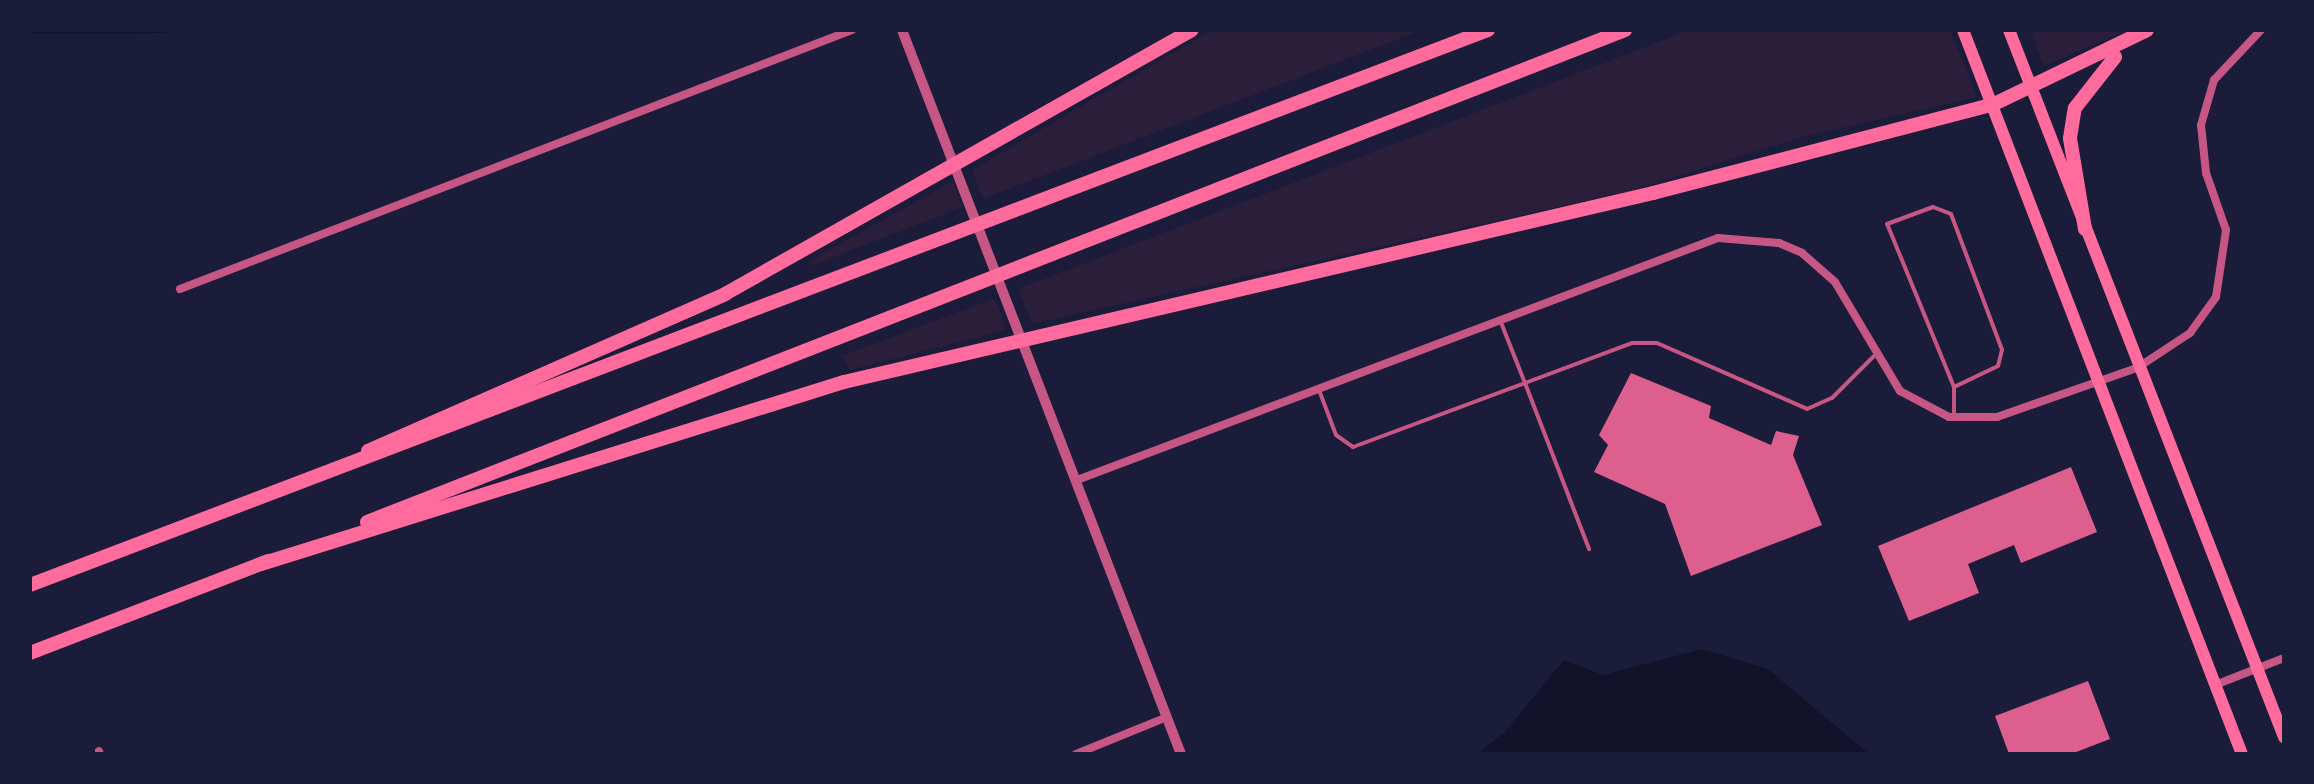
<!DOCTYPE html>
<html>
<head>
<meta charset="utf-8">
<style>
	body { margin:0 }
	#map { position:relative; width:2314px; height:784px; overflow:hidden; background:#1b1b3a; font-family:Mulish,sans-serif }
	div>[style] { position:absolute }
	.green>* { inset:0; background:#2a1e3b }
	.water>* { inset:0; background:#12122b }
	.stream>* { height:5px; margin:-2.5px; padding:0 2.5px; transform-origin:2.5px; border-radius:2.5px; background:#12122b }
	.building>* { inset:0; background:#dd5f8e }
	.service>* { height:4px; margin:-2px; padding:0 2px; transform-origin:2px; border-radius:2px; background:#c65784 }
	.minor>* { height:8px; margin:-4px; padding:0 4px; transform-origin:4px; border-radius:4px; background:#c65784 }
	.tertiary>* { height:10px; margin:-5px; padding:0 5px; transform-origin:5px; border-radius:5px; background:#c65784 }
	.primary>* { height:12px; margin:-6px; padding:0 6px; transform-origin:6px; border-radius:6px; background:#ff6b9d }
	.motorway>* { height:14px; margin:-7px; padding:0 7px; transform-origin:7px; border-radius:7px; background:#ff6b9d }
	span { translate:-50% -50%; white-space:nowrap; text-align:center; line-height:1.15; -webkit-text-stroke:6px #1b1b3a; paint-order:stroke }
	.frame { position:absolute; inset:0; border:32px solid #1b1b3a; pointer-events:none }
</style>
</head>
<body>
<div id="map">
	<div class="green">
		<i style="clip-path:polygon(1212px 30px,1422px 30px,983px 199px,972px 170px)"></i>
		<i style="clip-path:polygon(1689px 30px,1950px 30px,1977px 97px,1802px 137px,1630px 191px,1032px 324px,1018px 289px)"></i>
		<i style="clip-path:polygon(2030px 30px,2128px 30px,2044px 66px)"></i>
		<i style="clip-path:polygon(953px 181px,963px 207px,811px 266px,809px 261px)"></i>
		<i style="clip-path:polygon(995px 298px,1007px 330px,850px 370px,842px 356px)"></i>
	</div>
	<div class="water">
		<i style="clip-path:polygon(1702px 649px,1768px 669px,1869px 754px,1477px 754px,1504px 733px,1564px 660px,1603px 675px)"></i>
	</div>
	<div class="stream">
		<i style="left:30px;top:31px;width:133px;rotate:-0.4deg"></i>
	</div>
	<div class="building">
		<i style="clip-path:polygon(1631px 373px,1711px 406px,1709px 418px,1771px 445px,1776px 431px,1799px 436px,1793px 455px,1822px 525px,1691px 576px,1665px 504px,1594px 472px,1608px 445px,1599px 435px)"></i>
		<i style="clip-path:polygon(2071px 467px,2097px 532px,2021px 563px,2014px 545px,1968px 564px,1979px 593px,1909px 621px,1878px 546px)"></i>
		<i style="clip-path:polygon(2088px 681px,2110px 739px,2071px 754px,2009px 754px,1995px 716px)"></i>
	</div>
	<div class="service">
		<i style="left:1500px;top:320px;width:68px;rotate:68.4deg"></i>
		<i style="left:1525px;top:383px;width:114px;rotate:-20.5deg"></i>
		<i style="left:1632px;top:343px;width:25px"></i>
		<i style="left:1657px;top:343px;width:164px;rotate:23.7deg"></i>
		<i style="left:1807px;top:409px;width:27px;rotate:-24deg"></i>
		<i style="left:1832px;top:398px;width:59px;rotate:-45deg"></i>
		<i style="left:1954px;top:387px;width:176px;rotate:-112.3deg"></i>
		<i style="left:1887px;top:224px;width:49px;rotate:-20.3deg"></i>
		<i style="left:1933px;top:207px;width:19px;rotate:21deg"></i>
		<i style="left:1951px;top:214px;width:145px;rotate:69.4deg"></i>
		<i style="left:2002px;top:350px;width:16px;rotate:104deg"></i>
		<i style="left:1998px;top:366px;width:49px;rotate:154.5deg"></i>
		<i style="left:1954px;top:387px;width:29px;rotate:90deg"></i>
		<i style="left:1319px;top:390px;width:48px;rotate:69.3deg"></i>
		<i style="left:1336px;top:435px;width:21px;rotate:35deg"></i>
		<i style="left:1353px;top:447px;width:184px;rotate:-20.4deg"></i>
		<i style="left:1525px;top:383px;width:178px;rotate:68.9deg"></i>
	</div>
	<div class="minor">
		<i style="left:180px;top:289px;width:720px;rotate:-21.08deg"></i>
		<i style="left:1077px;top:480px;width:685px;rotate:-20.68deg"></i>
		<i style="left:1718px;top:238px;width:61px;rotate:4.7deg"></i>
		<i style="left:1779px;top:243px;width:25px;rotate:23deg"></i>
		<i style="left:1802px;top:253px;width:44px;rotate:41.3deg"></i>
		<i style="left:1835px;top:282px;width:127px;rotate:59.2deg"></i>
		<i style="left:1900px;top:391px;width:55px;rotate:28deg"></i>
		<i style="left:1949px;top:417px;width:48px"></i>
		<i style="left:1997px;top:417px;width:148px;rotate:-19.3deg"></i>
		<i style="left:2137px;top:368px;width:64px;rotate:-33.4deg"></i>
		<i style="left:2190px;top:333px;width:44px;rotate:-54.2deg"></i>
		<i style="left:2216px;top:297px;width:68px;rotate:-81.5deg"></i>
		<i style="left:2226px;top:230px;width:60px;rotate:-109.3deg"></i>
		<i style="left:2206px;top:173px;width:48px;rotate:-95.9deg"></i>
		<i style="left:2201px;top:125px;width:47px;rotate:-73.9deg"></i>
		<i style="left:2214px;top:80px;width:69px;rotate:-46.8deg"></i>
		<i style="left:2215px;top:685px;width:74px;rotate:-21.4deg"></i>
		<i style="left:99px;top:751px;width:3px;rotate:72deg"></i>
		<i style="left:1076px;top:754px;width:98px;rotate:-22.1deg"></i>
	</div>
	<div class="tertiary">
		<i style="left:902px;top:30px;width:776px;rotate:68.93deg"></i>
	</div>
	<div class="primary">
		<i style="left:1963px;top:30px;width:776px;rotate:68.93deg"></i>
		<i style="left:2009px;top:30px;width:759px;rotate:68.75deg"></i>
	</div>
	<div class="motorway">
		<i style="left:2085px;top:229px;width:92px;rotate:-99.4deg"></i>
		<i style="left:2070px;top:138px;width:30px;rotate:-81deg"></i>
		<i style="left:2075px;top:108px;width:65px;rotate:-51.9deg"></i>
		<i style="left:368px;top:451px;width:390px;rotate:-23.7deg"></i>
		<i style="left:725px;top:294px;width:536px;rotate:-29.48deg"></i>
		<i style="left:367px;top:522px;width:1351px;rotate:-21.36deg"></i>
		<i style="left:261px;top:564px;width:611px;rotate:-17.34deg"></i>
		<i style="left:844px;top:382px;width:831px;rotate:-13.15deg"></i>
		<i style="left:1653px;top:193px;width:350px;rotate:-14.6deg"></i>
		<i style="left:1992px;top:105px;width:172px;rotate:-25.8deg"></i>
		<i style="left:30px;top:585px;width:1560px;rotate:-20.84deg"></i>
		<i style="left:30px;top:653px;width:256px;rotate:-21.1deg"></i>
	</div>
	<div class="frame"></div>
</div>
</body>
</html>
